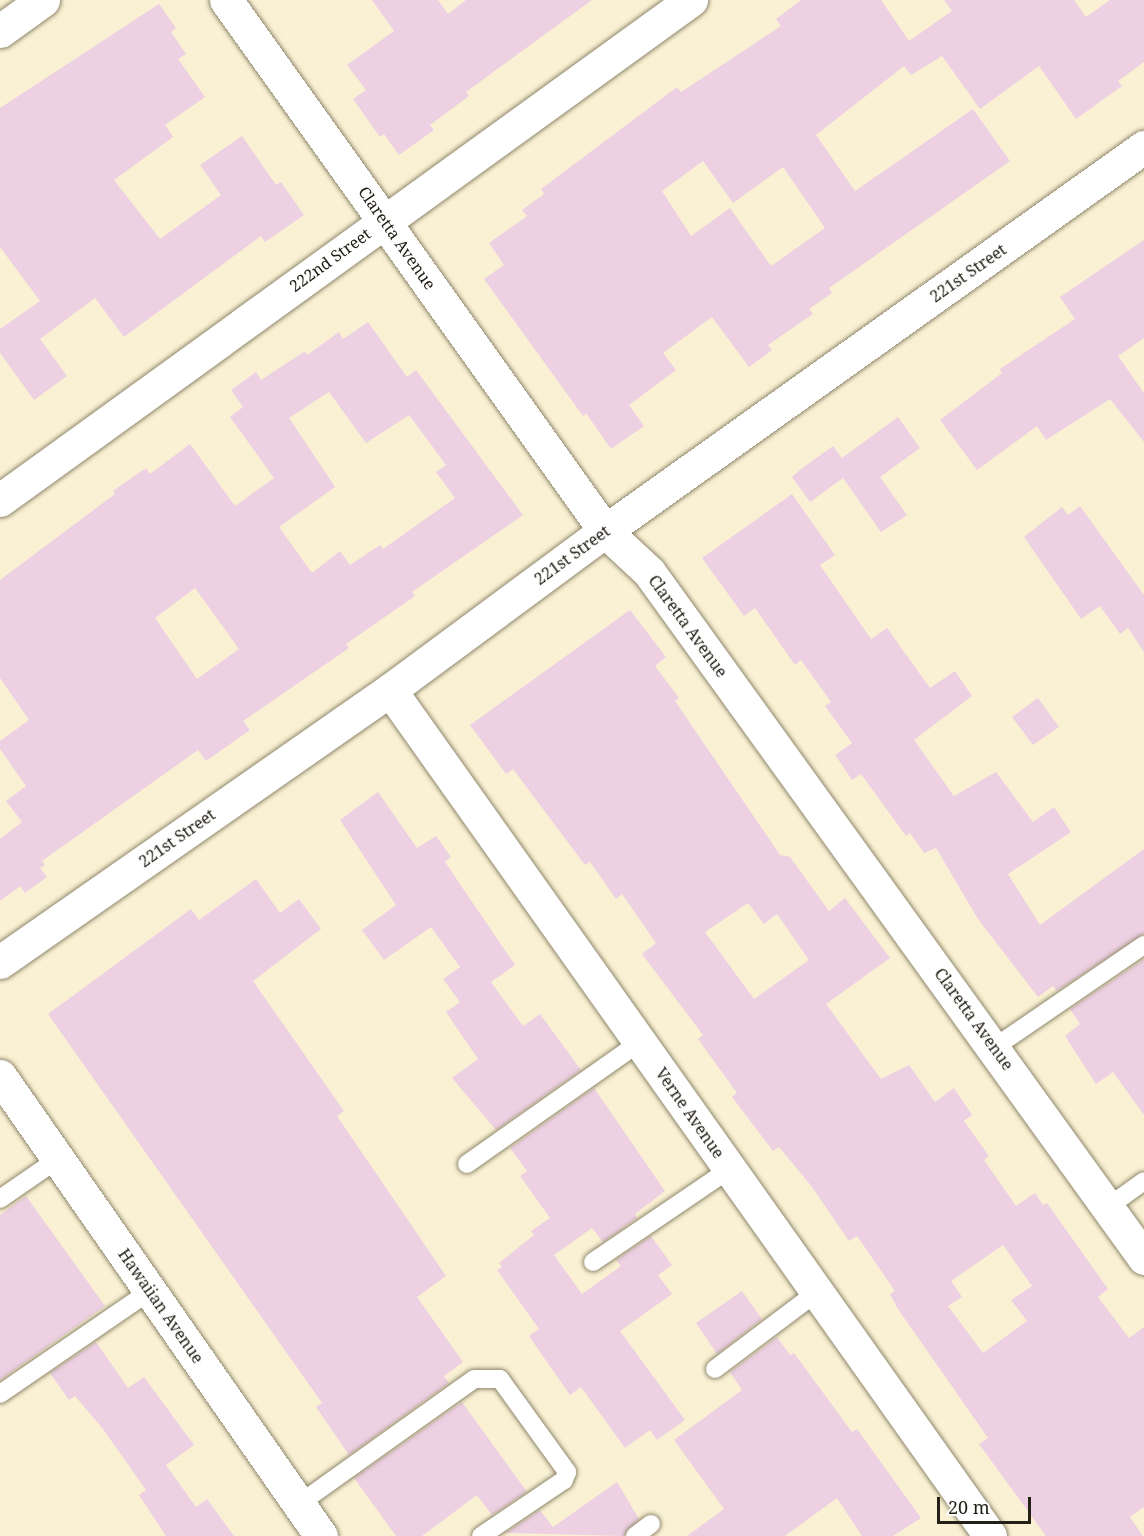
<!DOCTYPE html>
<html>
<head>
<meta charset="utf-8">
<style>
	body { margin:0 }
	#map { position:relative; width:1144px; height:1536px; overflow:hidden; background:#faf1d4; font-family:"Noto Serif",serif }
	div>[style] { position:absolute }
	.building>* { inset:0; background:#edd0e2 }
	.roads { filter:drop-shadow(0 0 2px #8f876c) drop-shadow(0 0 2px #8f876c) }
	.service>* { height:18px; margin:-9px; padding:0 9px; transform-origin:9px; border-radius:9px; background:#fff }
	.minor>* { height:33px; margin:-16.5px; padding:0 16.5px; transform-origin:16.5px; border-radius:16.5px; background:#fff }
	span { translate:-50% -50%; white-space:nowrap; text-align:center; line-height:1.15; -webkit-text-stroke:4.5px #fefefe; paint-order:stroke }
	.street-label { font-size:16px; color:#232015 }
	.scale { position:absolute; left:937px; top:1497px; width:94px; height:27px; box-sizing:border-box; border:3px solid #232015; border-top:0; padding-left:8px; font-size:18px; line-height:21px; white-space:nowrap; color:#232015; -webkit-text-stroke:4px #fefefe; paint-order:stroke }
</style>
</head>
<body>
<div id="map">
	<div class="building">
		<i style="clip-path:polygon(372px 0,438px 0,448px 14px,466px 0,592px 0,466px 92px,469px 96px,430px 125px,434px 130px,399px 155px,384px 134px,380px 137px,353px 99px,366px 90px,347px 65px,394px 31px)"></i>
		<i style="clip-path:polygon(evenodd,801px 0,881px 0,909px 41px,952px 11px,944px 0,1074px 0,1086px 17px,1110px 0,1144px 0,1144px 62px,1118px 81px,1122px 86px,1076px 119px,1039px 66px,980px 109px,942px 56px,911px 75px,904px 66px,816px 135px,855px 191px,973px 109px,1010px 161px,829px 288px,832px 293px,809px 309px,813px 314px,768px 345px,772px 350px,749px 367px,712px 317px,663px 353px,676px 370px,629px 405px,644px 426px,611px 449px,586px 413px,583px 416px,484px 279px,504px 265px,489px 243px,527px 216px,522px 210px,544px 194px,541px 189px,677px 87px,681px 92px,781px 26px,776px 19px,801px 0,703px 161px,733px 203px,783px 167px,825px 228px,771px 266px,730px 208px,691px 236px,662px 191px,703px 161px)"></i>
		<i style="clip-path:polygon(159px 4px,176px 28px,171px 32px,186px 54px,178px 59px,205px 97px,165px 125px,173px 137px,114px 180px,160px 239px,221px 195px,200px 165px,242px 136px,276px 185px,281px 182px,304px 215px,265px 242px,261px 236px,124px 337px,95px 298px,40px 339px,67px 376px,34px 400px,0 353px,0 329px,40px 301px,0 247px,0 108px)"></i>
		<i style="clip-path:polygon(1144px 240px,1144px 338px,1118px 356px,1144px 393px,1144px 442px,1110px 399px,1046px 440px,1037px 426px,977px 470px,940px 420px,1002px 373px,1000px 369px,1075px 319px,1060px 297px)"></i>
		<i style="clip-path:polygon(evenodd,368px 322px,407px 377px,416px 370px,523px 515px,412px 592px,415px 596px,346px 644px,349px 648px,243px 721px,250px 730px,206px 761px,198px 750px,42px 861px,45px 865px,40px 868px,47px 877px,25px 893px,20px 886px,0 901px,0 839px,22px 822px,6px 801px,26px 786px,0 749px,0 741px,29px 720px,0 678px,0 580px,115px 494px,113px 491px,146px 468px,150px 474px,190px 444px,235px 506px,274px 478px,230px 417px,243px 407px,231px 390px,256px 372px,261px 380px,305px 351px,307px 355px,339px 332px,343px 339px,368px 322px,329px 392px,366px 443px,409px 415px,446px 465px,436px 472px,455px 498px,383px 549px,380px 545px,350px 565px,340px 551px,312px 573px,279px 527px,335px 487px,289px 418px,329px 392px,368px 322px,195px 588px,239px 649px,197px 679px,155px 618px,195px 588px)"></i>
		<i style="clip-path:polygon(898px 417px,920px 448px,880px 477px,907px 515px,881px 532px,843px 478px,810px 502px,792px 477px,801px 469px,833px 446px,842px 458px)"></i>
		<i style="clip-path:polygon(792px 494px,835px 555px,820px 565px,871px 639px,887px 628px,930px 688px,955px 671px,972px 696px,914px 740px,954px 796px,996px 772px,1033px 822px,1054px 807px,1071px 832px,1008px 874px,1040px 925px,1144px 849px,1144px 934px,1057px 991px,1053px 986px,1038px 997px,978px 919px,936px 848px,924px 853px,910px 833px,906px 836px,861px 774px,852px 780px,835px 755px,852px 743px,825px 706px,831px 702px,801px 660px,795px 665px,755px 608px,744px 616px,702px 558px)"></i>
		<i style="clip-path:polygon(1080px 506px,1144px 595px,1144px 652px,1128px 628px,1120px 634px,1100px 606px,1081px 619px,1024px 537px,1062px 507px,1068px 515px)"></i>
		<i style="clip-path:polygon(evenodd,630px 610px,666px 657px,655px 666px,679px 698px,675px 701px,780px 855px,790px 857px,829px 911px,845px 898px,890px 958px,826px 1004px,881px 1079px,909px 1065px,935px 1102px,954px 1088px,972px 1115px,964px 1121px,989px 1156px,984px 1160px,1016px 1206px,1035px 1193px,1043px 1205px,1047px 1203px,1108px 1289px,1098px 1297px,1129px 1338px,1144px 1327px,1144px 1507px,1130px 1517px,1143px 1536px,1046px 1536px,979px 1444px,988px 1438px,898px 1309px,890px 1294px,895px 1291px,857px 1236px,849px 1241px,812px 1187px,779px 1147px,773px 1151px,732px 1097px,737px 1093px,698px 1039px,703px 1035px,642px 954px,656px 943px,622px 894px,616px 899px,590px 862px,585px 865px,513px 769px,506px 774px,470px 725px,630px 610px,748px 903px,764px 924px,777px 914px,809px 960px,754px 999px,705px 932px,748px 903px,630px 610px,1003px 1245px,1032px 1286px,1011px 1300px,1027px 1321px,983px 1353px,948px 1306px,962px 1297px,951px 1281px,1003px 1245px)"></i>
		<i style="clip-path:polygon(1038px 698px,1059px 727px,1033px 745px,1012px 717px)"></i>
		<i style="clip-path:polygon(378px 792px,417px 848px,436px 836px,451px 857px,445px 862px,515px 965px,491px 982px,523px 1026px,540px 1014px,581px 1070px,496px 1130px,452px 1078px,478px 1059px,446px 1012px,460px 1002px,443px 979px,460px 967px,431px 927px,384px 960px,362px 930px,396px 905px,340px 820px)"></i>
		<i style="clip-path:polygon(256px 879px,280px 913px,299px 899px,321px 929px,253px 981px,344px 1111px,337px 1116px,446px 1276px,417px 1297px,463px 1362px,444px 1376px,449px 1383px,349px 1455px,316px 1407px,322px 1403px,48px 1014px,191px 909px,199px 920px)"></i>
		<i style="clip-path:polygon(1144px 959px,1144px 1115px,1113px 1072px,1096px 1084px,1065px 1036px,1080px 1024px,1070px 1009px)"></i>
		<i style="clip-path:polygon(594px 1088px,665px 1191px,635px 1214px,637px 1218px,603px 1242px,592px 1228px,554px 1255px,582px 1294px,621px 1266px,616px 1260px,651px 1236px,672px 1265px,658px 1275px,672px 1294px,620px 1331px,685px 1420px,657px 1440px,650px 1430px,625px 1448px,581px 1387px,570px 1395px,529px 1336px,539px 1329px,497px 1270px,502px 1267px,499px 1263px,534px 1235px,531px 1231px,550px 1218px,520px 1176px,527px 1171px,510px 1148px)"></i>
		<i style="clip-path:polygon(26px 1196px,105px 1306px,0 1380px,0 1215px)"></i>
		<i style="clip-path:polygon(742px 1291px,762px 1319px,717px 1354px,696px 1323px)"></i>
		<i style="clip-path:polygon(777px 1337px,790px 1355px,794px 1353px,852px 1432px,857px 1429px,921px 1518px,893px 1536px,862px 1536px,837px 1498px,785px 1536px,687px 1536px,724px 1509px,674px 1440px,742px 1390px,730px 1372px)"></i>
		<i style="clip-path:polygon(96px 1342px,128px 1388px,144px 1377px,194px 1445px,166px 1465px,196px 1507px,207px 1499px,234px 1536px,166px 1536px,139px 1495px,146px 1490px,103px 1429px,75px 1396px,69px 1400px,50px 1373px)"></i>
		<i style="clip-path:polygon(462px 1402px,527px 1492px,492px 1515px,477px 1495px,422px 1536px,396px 1536px,354px 1478px)"></i>
		<i style="clip-path:polygon(617px 1482px,639px 1519px,624px 1536px,505px 1533px,540px 1510px,553px 1527px)"></i>
	</div>
	<div class="roads">
		<div class="service">
			<i style="left:995px;top:1047px;width:181px;rotate:-34.4deg"></i>
			<i style="left:467px;top:1164px;width:212px;rotate:-35.2deg"></i>
			<i style="left:0;top:1199px;width:70px;rotate:-34.6deg"></i>
			<i style="left:1108px;top:1207px;width:44px;rotate:-35.8deg"></i>
			<i style="left:593px;top:1262px;width:166px;rotate:-34.2deg"></i>
			<i style="left:715px;top:1369px;width:128px;rotate:-37deg"></i>
			<i style="left:0;top:1394px;width:182px;rotate:-34.5deg"></i>
			<i style="left:299px;top:1504px;width:215px;rotate:-35.5deg"></i>
			<i style="left:474px;top:1379px;width:26px"></i>
			<i style="left:500px;top:1379px;width:115px;rotate:54.2deg"></i>
			<i style="left:567px;top:1472px;width:9px;rotate:111deg"></i>
			<i style="left:564px;top:1480px;width:100px;rotate:146deg"></i>
			<i style="left:635px;top:1536px;width:20px;rotate:-37deg"></i>
		</div>
		<div class="minor">
			<i style="left:226px;top:0;width:652px;rotate:54.48deg"></i>
			<i style="left:605px;top:531px;width:60px;rotate:43deg"></i>
			<i style="left:649px;top:572px;width:846px;rotate:54.19deg"></i>
			<i style="left:0;top:31px;width:53px;rotate:-35.8deg"></i>
			<i style="left:0;top:500px;width:853px;rotate:-35.89deg"></i>
			<i style="left:390px;top:690px;width:1037px;rotate:54.65deg"></i>
			<i style="left:0;top:962px;width:475px;rotate:-34.9deg"></i>
			<i style="left:390px;top:690px;width:267px;rotate:-36.5deg"></i>
			<i style="left:605px;top:531px;width:662px;rotate:-35.47deg"></i>
			<i style="left:0;top:1076px;width:561px;rotate:55.09deg"></i>
		</div>
	</div>
	<div class="street-label">
		<span style="left:397px;top:238px;rotate:55deg">Claretta Avenue</span>
		<span style="left:330px;top:260px;rotate:-36deg">222nd Street</span>
		<span style="left:968px;top:273px;rotate:-35deg">221st Street</span>
		<span style="left:572px;top:555px;rotate:-36deg">221st Street</span>
		<span style="left:688px;top:626px;rotate:54deg">Claretta Avenue</span>
		<span style="left:177px;top:838px;rotate:-35deg">221st Street</span>
		<span style="left:974px;top:1019px;rotate:54deg">Claretta Avenue</span>
		<span style="left:690px;top:1113px;rotate:55deg">Verne Avenue</span>
		<span style="left:161px;top:1306px;rotate:55deg">Hawaiian Avenue</span>
	</div>
	<div class="scale">20 m</div>
</div>
</body>
</html>
